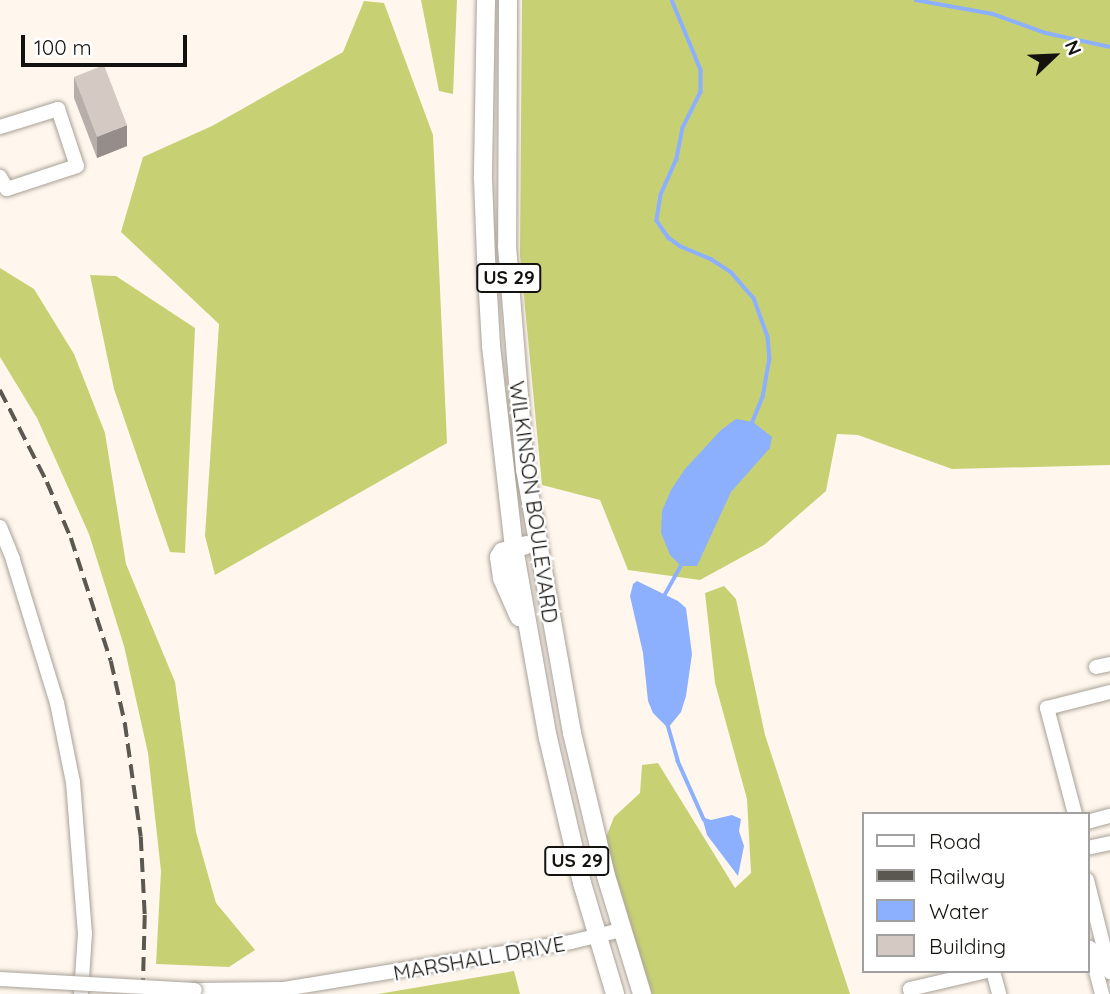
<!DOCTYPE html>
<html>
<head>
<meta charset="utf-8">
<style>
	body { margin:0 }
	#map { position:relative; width:1110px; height:994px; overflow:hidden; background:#fff7ed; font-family:Quicksand,sans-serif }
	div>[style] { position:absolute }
	.forest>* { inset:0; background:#c7d173 }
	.water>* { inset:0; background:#8cb0fe }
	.stream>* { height:3.5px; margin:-1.75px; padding:0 1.75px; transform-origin:1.75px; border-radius:1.75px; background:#8cb0fe }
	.roads { filter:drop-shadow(0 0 2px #a8a198) drop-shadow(0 0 2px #a8a198) }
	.minor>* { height:14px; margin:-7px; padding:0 7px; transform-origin:7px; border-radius:7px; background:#fff }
	.major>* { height:18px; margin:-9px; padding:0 9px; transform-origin:9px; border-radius:9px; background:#fff }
	.rail>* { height:3.5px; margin-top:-1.75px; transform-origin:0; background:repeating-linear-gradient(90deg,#5b5751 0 14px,transparent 0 21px) }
	.bridges { filter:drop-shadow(0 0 2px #a8a198) drop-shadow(0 0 2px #a8a198) }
	.minor-bridge>* { height:14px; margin:-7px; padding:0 7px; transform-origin:7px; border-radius:7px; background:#fff }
	.wall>* { inset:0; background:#b7ada9 }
	.shaded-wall>* { inset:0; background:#958d89 }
	.building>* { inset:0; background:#d5c9c4 }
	span { translate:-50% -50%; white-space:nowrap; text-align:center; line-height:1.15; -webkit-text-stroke:5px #fff; paint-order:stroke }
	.shield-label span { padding:2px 5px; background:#fff; border:2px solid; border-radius:5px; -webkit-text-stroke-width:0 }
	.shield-label { font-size:19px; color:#14120e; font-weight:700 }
	.street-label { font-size:21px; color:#14120e }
	.legend { position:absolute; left:862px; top:812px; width:228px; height:161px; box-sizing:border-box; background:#fff; border:2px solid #a1a09f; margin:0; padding:9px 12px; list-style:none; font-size:21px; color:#14120e }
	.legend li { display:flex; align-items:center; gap:14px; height:35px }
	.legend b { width:35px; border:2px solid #a1a09f }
	.north { position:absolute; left:1019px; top:21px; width:70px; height:70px; -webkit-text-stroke:5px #fff; paint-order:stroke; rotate:67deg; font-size:19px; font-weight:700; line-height:28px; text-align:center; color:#14120e }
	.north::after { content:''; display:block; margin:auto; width:24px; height:32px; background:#14120e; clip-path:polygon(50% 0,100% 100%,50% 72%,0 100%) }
	.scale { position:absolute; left:21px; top:35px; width:166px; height:32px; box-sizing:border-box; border:4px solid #14120e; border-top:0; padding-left:9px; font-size:21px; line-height:24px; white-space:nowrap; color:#14120e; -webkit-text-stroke:5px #fff; paint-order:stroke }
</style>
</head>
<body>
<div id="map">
	<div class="forest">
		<i style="clip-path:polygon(421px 0,457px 0,453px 94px,439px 91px)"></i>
		<i style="clip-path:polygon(522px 0,1110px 0,1110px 465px,952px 469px,858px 435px,837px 434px,826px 491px,764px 545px,700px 580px,628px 570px,600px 500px,542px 485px,520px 255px)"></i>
		<i style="clip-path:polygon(364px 1px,384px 3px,433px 135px,447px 443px,215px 575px,205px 536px,219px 324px,121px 232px,143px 157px,212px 126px,343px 52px)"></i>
		<i style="clip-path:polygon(0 268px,34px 289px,74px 354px,105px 433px,126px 564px,175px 682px,196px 832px,216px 903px,255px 950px,229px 967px,156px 964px,161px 871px,148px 753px,124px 646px,89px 534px,37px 418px,0 357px)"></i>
		<i style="clip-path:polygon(90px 275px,116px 276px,195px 328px,185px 553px,170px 552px,114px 389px)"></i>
		<i style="clip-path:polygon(724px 586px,736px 599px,765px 735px,850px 994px,652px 994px,605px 840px,614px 817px,640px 793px,642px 765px,658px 763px,735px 888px,751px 873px,747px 799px,715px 683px,705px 593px)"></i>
		<i style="clip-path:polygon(514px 971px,520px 994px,378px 994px)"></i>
	</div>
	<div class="water">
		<i style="clip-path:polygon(736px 419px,753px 422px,772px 437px,770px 448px,731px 492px,697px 566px,681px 566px,670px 555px,661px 533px,662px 511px,671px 490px,685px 469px,721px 430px)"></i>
		<i style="clip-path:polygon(637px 581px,678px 601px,686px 608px,692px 654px,686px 696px,681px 712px,668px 728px,653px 713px,648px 701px,643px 653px,630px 596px,633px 584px)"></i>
		<i style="clip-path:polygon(732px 815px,741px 819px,739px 831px,744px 846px,738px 876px,707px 835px,702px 817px,711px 820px)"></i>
	</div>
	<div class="stream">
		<i style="left:672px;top:0;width:76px;rotate:67.5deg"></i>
		<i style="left:701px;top:70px;width:22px;rotate:90deg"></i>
		<i style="left:701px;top:92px;width:40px;rotate:116.6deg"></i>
		<i style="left:683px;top:128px;width:32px;rotate:101deg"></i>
		<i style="left:677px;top:159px;width:39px;rotate:114deg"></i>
		<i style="left:661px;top:195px;width:26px;rotate:99deg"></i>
		<i style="left:657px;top:221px;width:21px;rotate:55deg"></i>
		<i style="left:669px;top:238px;width:14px;rotate:36deg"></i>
		<i style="left:680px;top:246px;width:34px;rotate:23deg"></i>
		<i style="left:711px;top:259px;width:24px;rotate:33deg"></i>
		<i style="left:731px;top:272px;width:35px;rotate:49deg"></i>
		<i style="left:754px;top:298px;width:41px;rotate:70.3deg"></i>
		<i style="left:768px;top:337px;width:21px;rotate:85deg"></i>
		<i style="left:770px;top:358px;width:40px;rotate:100deg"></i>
		<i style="left:763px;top:397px;width:29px;rotate:112deg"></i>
		<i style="left:916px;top:0;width:78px;rotate:10.3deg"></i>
		<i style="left:993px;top:14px;width:56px;rotate:19.7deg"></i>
		<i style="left:1046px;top:33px;width:66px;rotate:12.3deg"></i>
		<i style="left:663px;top:598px;width:41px;rotate:-60.9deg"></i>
		<i style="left:668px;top:725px;width:37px;rotate:74deg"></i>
		<i style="left:678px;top:761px;width:64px;rotate:65.9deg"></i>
	</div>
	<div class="roads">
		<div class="minor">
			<i style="left:0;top:127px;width:61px;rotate:-17.2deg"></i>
			<i style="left:58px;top:109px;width:60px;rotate:71.6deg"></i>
			<i style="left:77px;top:166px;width:74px;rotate:161.8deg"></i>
			<i style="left:7px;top:189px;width:14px;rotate:-120deg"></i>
			<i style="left:0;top:527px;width:35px;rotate:68deg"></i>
			<i style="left:13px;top:560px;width:150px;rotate:72.9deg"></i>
			<i style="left:57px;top:703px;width:81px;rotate:78.6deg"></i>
			<i style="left:73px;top:782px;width:151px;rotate:85.5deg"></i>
			<i style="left:85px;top:933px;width:61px;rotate:93.8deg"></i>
			<i style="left:1096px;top:667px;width:14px;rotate:-12deg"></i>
			<i style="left:1075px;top:814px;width:110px;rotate:-104.8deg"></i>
			<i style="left:1047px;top:708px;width:65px;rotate:-14.3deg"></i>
			<i style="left:1087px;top:822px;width:24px;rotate:-15deg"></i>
			<i style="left:1087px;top:848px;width:24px;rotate:-12deg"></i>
			<i style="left:1087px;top:880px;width:95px;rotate:76deg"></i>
			<i style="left:1087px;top:948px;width:3px"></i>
			<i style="left:1090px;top:948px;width:48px;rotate:75.4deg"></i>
			<i style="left:993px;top:971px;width:24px;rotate:75deg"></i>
			<i style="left:195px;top:990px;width:89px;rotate:-0.6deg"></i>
			<i style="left:284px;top:989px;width:291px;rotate:-9.3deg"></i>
			<i style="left:571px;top:942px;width:51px;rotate:-13.5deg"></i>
			<i style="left:911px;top:994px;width:5px;rotate:-101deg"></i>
			<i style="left:910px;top:989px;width:79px;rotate:-13.2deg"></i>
		</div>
		<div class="major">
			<i style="left:486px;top:0;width:179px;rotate:91deg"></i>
			<i style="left:483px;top:179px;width:79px;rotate:87.8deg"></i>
			<i style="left:486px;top:258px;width:88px;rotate:86.7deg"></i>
			<i style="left:491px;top:346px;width:203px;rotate:83.5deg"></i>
			<i style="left:514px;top:548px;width:193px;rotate:79.9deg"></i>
			<i style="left:548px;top:738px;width:149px;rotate:76.8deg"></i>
			<i style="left:582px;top:883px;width:116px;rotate:73.4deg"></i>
			<i style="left:508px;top:0;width:246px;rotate:90.2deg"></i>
			<i style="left:507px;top:246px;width:224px;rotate:85.4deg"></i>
			<i style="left:525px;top:469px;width:268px;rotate:79.9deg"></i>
			<i style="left:572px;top:733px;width:147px;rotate:76.6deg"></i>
			<i style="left:606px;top:876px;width:123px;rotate:73deg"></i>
			<i style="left:519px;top:617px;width:43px;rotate:-113.6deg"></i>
			<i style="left:502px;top:578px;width:21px;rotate:-98deg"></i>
			<i style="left:499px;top:557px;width:6px;rotate:-59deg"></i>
			<i style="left:502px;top:552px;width:25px;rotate:-16deg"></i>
		</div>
	</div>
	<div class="rail">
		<i style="left:0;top:390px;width:103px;rotate:62.9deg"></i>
		<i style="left:47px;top:482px;width:61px;rotate:66.8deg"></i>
		<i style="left:71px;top:538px;width:129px;rotate:72deg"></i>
		<i style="left:111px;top:661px;width:64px;rotate:77.3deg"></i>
		<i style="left:125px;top:723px;width:115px;rotate:82deg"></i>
		<i style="left:141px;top:837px;width:78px;rotate:87.1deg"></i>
		<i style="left:145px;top:915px;width:79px;rotate:91.5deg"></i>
	</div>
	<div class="bridges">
		<div class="minor-bridge">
			<i style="left:0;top:979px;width:195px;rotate:3.2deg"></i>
		</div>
	</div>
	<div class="wall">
		<i style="clip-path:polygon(74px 77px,127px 146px,97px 158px,74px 98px)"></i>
	</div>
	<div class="shaded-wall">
		<i style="clip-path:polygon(127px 125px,127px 146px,97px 158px,97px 137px)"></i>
	</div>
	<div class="building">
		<i style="clip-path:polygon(104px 65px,127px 125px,97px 137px,74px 77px)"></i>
	</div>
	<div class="shield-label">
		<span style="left:509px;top:278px">US 29</span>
		<span style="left:577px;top:861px">US 29</span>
	</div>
	<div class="street-label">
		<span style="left:534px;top:502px;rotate:82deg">WILKINSON BOULEVARD</span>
		<span style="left:479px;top:958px;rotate:-10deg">MARSHALL DRIVE</span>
	</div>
	<ul class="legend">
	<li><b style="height:9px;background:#fff"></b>Road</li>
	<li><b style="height:9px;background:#5b5751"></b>Railway</li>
	<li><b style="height:19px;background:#8cb0fe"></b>Water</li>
	<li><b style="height:19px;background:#d5c9c4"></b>Building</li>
	</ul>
	<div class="north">N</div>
	<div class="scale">100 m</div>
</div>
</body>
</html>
